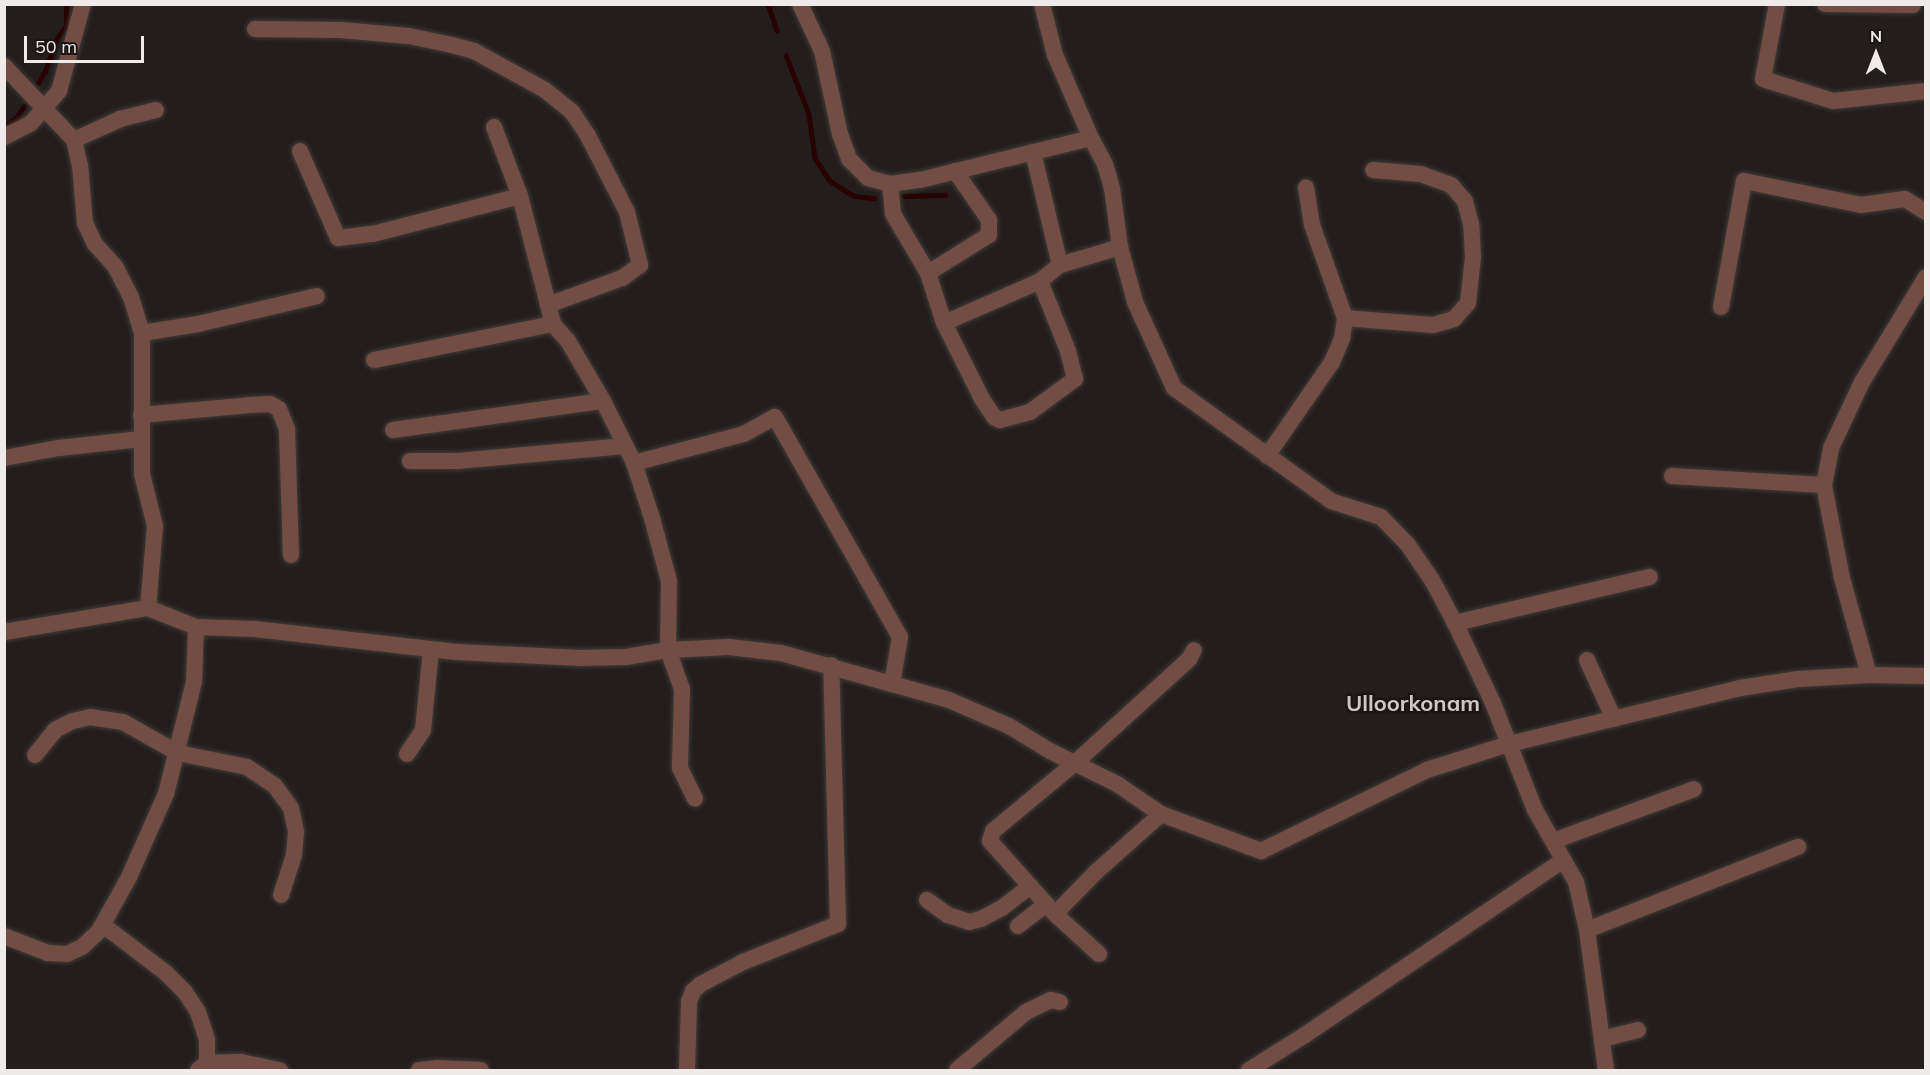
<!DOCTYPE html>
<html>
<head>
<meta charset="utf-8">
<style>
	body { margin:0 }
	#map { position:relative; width:1930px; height:1075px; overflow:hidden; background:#231e1d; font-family:Mulish,sans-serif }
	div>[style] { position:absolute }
	.stream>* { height:4.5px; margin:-2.25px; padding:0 2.25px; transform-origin:2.25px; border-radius:2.25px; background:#280000 }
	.roads { filter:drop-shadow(0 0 2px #3f3b3a) drop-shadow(0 0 2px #3f3b3a) }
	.street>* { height:16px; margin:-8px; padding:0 8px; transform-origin:8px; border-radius:8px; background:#734d44 }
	span { translate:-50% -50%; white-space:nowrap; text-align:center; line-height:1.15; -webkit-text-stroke:5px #1a1514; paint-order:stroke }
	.neighbourhood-label { font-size:22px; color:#cec7c5; font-weight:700 }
	.frame { position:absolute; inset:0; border:6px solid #eeebea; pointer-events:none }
	.north { position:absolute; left:1846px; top:24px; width:60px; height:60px; -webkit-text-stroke:4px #1a1514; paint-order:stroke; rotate:0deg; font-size:16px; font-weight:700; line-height:24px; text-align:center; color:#eeebea }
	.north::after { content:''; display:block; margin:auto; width:21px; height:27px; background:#eeebea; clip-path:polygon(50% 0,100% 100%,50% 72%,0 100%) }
	.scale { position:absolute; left:24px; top:36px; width:120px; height:27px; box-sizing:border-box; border:3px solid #eeebea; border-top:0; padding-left:8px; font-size:18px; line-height:21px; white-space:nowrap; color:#eeebea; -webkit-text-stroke:4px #1a1514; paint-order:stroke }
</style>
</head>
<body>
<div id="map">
	<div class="stream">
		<i style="left:768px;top:4px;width:28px;rotate:71deg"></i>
		<i style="left:786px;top:55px;width:63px;rotate:68.7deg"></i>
		<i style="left:809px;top:114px;width:44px;rotate:82.2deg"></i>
		<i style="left:815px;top:158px;width:27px;rotate:57deg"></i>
		<i style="left:830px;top:181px;width:28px;rotate:32deg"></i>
		<i style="left:854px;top:196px;width:20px;rotate:6deg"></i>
		<i style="left:38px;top:83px;width:14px;rotate:-60deg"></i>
		<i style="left:45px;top:71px;width:35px;rotate:-70deg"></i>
		<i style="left:57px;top:38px;width:15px;rotate:-53deg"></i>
		<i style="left:66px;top:26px;width:22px;rotate:-90deg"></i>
		<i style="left:4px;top:125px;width:14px;rotate:-30deg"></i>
		<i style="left:16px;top:118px;width:14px;rotate:-56deg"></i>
		<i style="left:904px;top:196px;width:41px;rotate:-1.4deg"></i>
	</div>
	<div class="roads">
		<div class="street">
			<i style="left:800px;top:4px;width:52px;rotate:64.9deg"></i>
			<i style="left:822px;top:51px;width:85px;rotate:77.8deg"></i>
			<i style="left:840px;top:134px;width:27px;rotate:70deg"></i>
			<i style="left:849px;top:159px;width:27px;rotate:45deg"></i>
			<i style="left:868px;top:178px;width:23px;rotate:15deg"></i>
			<i style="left:890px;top:184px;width:30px;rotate:-8deg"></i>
			<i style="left:920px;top:180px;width:176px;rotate:-13.8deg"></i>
			<i style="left:1091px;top:138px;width:30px;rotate:62deg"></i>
			<i style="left:1105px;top:164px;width:25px;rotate:74deg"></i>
			<i style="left:1112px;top:188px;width:60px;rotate:82.3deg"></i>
			<i style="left:1120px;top:247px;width:57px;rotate:74.7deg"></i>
			<i style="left:1135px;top:302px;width:94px;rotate:65.6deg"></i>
			<i style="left:1174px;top:388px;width:193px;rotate:35.7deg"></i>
			<i style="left:1331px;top:501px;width:52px;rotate:17.7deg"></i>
			<i style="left:1381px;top:517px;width:39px;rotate:46deg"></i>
			<i style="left:1408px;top:545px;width:42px;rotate:55.6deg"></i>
			<i style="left:1432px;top:580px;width:49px;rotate:61.9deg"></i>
			<i style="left:1455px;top:623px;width:89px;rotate:64.6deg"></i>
			<i style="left:1493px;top:703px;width:44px;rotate:68.7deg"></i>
			<i style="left:1509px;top:744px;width:238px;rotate:-13.6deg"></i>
			<i style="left:1740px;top:688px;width:59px;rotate:-8.8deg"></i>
			<i style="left:1798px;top:679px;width:71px;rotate:-3.2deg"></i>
			<i style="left:1869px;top:675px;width:57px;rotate:1deg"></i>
			<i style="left:1042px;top:4px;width:53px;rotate:75.7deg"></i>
			<i style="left:1055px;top:55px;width:90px;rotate:66.6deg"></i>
			<i style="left:1777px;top:4px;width:76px;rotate:100.6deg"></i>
			<i style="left:1763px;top:79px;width:73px;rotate:17.4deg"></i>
			<i style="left:1833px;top:101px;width:94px;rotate:-6.1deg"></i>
			<i style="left:1825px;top:4px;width:88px;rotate:0.7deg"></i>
			<i style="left:255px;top:29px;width:86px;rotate:0.7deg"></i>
			<i style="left:341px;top:30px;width:68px;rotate:5deg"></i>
			<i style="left:409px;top:36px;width:44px;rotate:11.8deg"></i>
			<i style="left:452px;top:45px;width:23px;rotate:15deg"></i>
			<i style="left:474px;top:51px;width:81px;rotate:28.8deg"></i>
			<i style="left:545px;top:90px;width:35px;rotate:39deg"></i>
			<i style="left:572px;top:112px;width:29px;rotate:56deg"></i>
			<i style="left:588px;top:136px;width:85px;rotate:62.8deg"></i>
			<i style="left:627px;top:212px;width:55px;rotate:76.2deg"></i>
			<i style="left:640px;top:265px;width:22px;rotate:144deg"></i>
			<i style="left:622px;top:278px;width:79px;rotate:160deg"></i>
			<i style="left:4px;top:66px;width:102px;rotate:46.6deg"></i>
			<i style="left:74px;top:140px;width:26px;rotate:77deg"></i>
			<i style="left:80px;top:165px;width:58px;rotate:85.1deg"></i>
			<i style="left:85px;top:223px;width:23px;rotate:65deg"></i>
			<i style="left:95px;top:244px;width:30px;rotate:48deg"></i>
			<i style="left:115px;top:266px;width:35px;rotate:63deg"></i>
			<i style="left:131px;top:297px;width:38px;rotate:73deg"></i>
			<i style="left:142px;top:333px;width:141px;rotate:90deg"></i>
			<i style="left:142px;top:474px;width:54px;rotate:76deg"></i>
			<i style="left:155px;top:526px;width:82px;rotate:94.9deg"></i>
			<i style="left:148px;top:608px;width:52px;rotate:21.6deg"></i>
			<i style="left:196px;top:627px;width:59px;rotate:1.9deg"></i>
			<i style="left:255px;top:629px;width:203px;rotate:6.5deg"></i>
			<i style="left:457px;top:652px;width:124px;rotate:2.8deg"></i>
			<i style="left:581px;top:658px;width:45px;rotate:-1.3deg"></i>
			<i style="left:626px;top:657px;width:43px;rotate:-9.5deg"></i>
			<i style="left:668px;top:650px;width:61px;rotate:-2.8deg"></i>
			<i style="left:729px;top:647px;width:52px;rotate:6.6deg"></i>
			<i style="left:781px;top:653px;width:174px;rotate:15.6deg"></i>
			<i style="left:949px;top:700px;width:65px;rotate:23.4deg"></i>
			<i style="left:1009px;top:726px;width:48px;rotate:31.4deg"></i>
			<i style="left:1050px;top:751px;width:75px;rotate:26.2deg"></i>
			<i style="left:1117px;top:784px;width:53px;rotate:34.3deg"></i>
			<i style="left:1161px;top:814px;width:107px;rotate:20.3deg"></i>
			<i style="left:1261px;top:851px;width:185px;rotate:-26deg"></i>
			<i style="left:1427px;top:770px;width:86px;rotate:-17.6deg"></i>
			<i style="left:1509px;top:744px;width:71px;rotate:68.5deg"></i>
			<i style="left:1535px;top:810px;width:83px;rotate:60.3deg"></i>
			<i style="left:1576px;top:882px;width:49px;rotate:77.1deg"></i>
			<i style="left:1587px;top:930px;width:141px;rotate:82.3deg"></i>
			<i style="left:494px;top:127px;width:74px;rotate:69.4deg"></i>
			<i style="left:520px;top:196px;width:132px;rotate:75.5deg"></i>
			<i style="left:553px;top:324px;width:23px;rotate:49deg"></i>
			<i style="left:568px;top:341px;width:69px;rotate:59.7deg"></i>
			<i style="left:603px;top:401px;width:69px;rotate:63.4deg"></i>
			<i style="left:634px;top:463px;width:58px;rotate:71.9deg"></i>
			<i style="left:652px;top:518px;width:65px;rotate:74.9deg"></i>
			<i style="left:669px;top:581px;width:69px;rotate:90.8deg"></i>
			<i style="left:668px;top:650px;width:41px;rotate:70.3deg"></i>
			<i style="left:682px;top:689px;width:79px;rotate:91.5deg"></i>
			<i style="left:680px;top:768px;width:34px;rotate:64deg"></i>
			<i style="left:4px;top:137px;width:30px;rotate:-27deg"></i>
			<i style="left:31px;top:123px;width:43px;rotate:-48.8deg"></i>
			<i style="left:59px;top:91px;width:90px;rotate:-74.6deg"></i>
			<i style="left:74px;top:140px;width:51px;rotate:-24.5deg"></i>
			<i style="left:120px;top:119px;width:37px;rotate:-14deg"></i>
			<i style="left:300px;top:151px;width:95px;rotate:66.4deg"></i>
			<i style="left:338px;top:238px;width:35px;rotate:-7deg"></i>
			<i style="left:373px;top:234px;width:152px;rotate:-14.5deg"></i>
			<i style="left:1033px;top:152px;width:116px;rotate:76.6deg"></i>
			<i style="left:955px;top:171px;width:60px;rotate:55.2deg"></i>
			<i style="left:989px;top:220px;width:15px;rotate:90deg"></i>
			<i style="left:989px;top:235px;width:72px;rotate:148.1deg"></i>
			<i style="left:928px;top:273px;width:52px;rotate:72.3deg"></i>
			<i style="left:944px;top:323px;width:85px;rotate:63.4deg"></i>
			<i style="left:982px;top:399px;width:22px;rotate:56deg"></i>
			<i style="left:994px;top:417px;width:7px;rotate:27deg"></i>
			<i style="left:1000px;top:420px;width:31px;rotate:-15deg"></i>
			<i style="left:1030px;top:412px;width:56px;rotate:-36.3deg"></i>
			<i style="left:1075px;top:379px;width:29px;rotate:-104deg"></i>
			<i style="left:1068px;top:351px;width:75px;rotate:-111.8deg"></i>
			<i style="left:890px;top:184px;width:30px;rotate:84deg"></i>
			<i style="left:893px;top:214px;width:69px;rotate:59.3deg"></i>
			<i style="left:1721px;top:307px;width:128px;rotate:-79.7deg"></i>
			<i style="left:1744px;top:181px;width:119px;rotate:11.6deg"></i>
			<i style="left:1861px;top:205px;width:44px;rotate:-7.8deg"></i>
			<i style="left:1905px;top:199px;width:25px;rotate:32deg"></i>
			<i style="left:1345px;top:318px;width:88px;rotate:4.5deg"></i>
			<i style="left:1433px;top:325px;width:22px;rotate:-16deg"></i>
			<i style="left:1454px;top:319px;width:21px;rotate:-49deg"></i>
			<i style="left:1468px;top:303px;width:46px;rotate:-83.8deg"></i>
			<i style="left:1473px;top:257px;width:33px;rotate:-93deg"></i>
			<i style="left:1471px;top:224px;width:24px;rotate:-105deg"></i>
			<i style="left:1465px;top:201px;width:21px;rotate:-131deg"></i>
			<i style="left:1451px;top:185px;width:33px;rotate:-160deg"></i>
			<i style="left:1420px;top:174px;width:47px;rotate:-175.1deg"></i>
			<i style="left:944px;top:323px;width:105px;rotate:-23.6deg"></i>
			<i style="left:1040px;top:281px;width:26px;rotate:-39deg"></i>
			<i style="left:1060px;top:265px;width:63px;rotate:-16.7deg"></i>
			<i style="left:142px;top:333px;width:57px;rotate:-9.1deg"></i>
			<i style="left:198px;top:324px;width:122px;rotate:-13.2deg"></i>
			<i style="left:374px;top:360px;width:183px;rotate:-11.4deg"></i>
			<i style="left:141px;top:415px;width:109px;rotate:-5.2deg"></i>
			<i style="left:250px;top:405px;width:20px;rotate:-3deg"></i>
			<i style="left:270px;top:404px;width:10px;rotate:29deg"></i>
			<i style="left:279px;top:409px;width:22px;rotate:68deg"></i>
			<i style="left:287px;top:429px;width:126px;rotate:88.2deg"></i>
			<i style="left:393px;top:430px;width:212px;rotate:-7.9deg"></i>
			<i style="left:1267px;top:456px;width:114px;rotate:-55.3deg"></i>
			<i style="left:1332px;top:362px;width:26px;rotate:-67deg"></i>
			<i style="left:1342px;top:338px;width:20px;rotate:-81deg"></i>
			<i style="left:1345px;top:318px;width:99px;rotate:-109.5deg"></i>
			<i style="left:1312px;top:225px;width:38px;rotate:-99deg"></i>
			<i style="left:4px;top:458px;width:56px;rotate:-10.3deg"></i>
			<i style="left:59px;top:448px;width:82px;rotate:-6.3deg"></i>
			<i style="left:410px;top:461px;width:47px"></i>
			<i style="left:457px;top:461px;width:169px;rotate:-5.1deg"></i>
			<i style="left:634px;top:463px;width:114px;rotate:-14.8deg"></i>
			<i style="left:744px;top:434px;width:35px;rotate:-29deg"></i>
			<i style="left:775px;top:417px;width:253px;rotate:60.4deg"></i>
			<i style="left:900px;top:637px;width:48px;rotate:99.7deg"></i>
			<i style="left:1672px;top:476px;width:152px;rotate:3.4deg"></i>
			<i style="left:1455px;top:623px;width:200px;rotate:-13.3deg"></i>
			<i style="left:4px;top:632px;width:146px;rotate:-9.5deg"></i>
			<i style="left:1587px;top:660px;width:65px;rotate:65.4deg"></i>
			<i style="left:1869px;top:675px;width:101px;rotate:-105.6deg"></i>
			<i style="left:1842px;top:578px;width:95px;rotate:-101deg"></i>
			<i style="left:1824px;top:485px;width:38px;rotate:-79deg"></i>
			<i style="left:1831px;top:448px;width:73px;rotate:-64.8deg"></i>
			<i style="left:1862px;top:382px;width:123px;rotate:-58.6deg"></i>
			<i style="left:407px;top:754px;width:29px;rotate:-56deg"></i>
			<i style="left:423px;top:730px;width:80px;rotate:-84.3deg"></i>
			<i style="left:35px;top:755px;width:32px;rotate:-51deg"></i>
			<i style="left:55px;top:730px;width:20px;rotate:-27deg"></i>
			<i style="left:73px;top:721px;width:17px;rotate:-13deg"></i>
			<i style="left:90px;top:717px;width:33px;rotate:9deg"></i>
			<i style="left:123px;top:722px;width:63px;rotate:29.4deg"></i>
			<i style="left:178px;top:753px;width:70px;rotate:11.5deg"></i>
			<i style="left:247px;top:767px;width:34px;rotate:34deg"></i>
			<i style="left:275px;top:786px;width:27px;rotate:54deg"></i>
			<i style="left:291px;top:808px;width:25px;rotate:78deg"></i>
			<i style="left:296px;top:832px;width:23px;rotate:95deg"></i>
			<i style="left:294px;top:855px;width:42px;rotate:108deg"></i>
			<i style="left:1553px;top:841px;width:150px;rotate:-20.2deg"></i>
			<i style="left:927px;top:900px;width:26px;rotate:36deg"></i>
			<i style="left:948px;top:915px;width:22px;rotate:18deg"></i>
			<i style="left:969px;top:922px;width:12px;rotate:-14deg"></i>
			<i style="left:981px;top:919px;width:24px;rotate:-28deg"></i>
			<i style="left:1002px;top:908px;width:36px;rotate:-38deg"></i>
			<i style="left:1055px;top:914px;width:59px;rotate:-45.7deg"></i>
			<i style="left:1096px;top:872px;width:87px;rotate:-41.7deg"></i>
			<i style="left:103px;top:925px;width:79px;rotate:37.3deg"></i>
			<i style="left:166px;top:973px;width:27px;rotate:45deg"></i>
			<i style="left:185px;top:992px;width:24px;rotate:57deg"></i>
			<i style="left:198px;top:1012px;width:29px;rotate:72deg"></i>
			<i style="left:207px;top:1040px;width:23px;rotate:90deg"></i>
			<i style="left:1018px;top:926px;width:36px;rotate:-38deg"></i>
			<i style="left:1587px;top:930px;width:227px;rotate:-21.5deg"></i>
			<i style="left:4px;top:936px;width:47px;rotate:21.1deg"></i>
			<i style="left:48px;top:953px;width:19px;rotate:3deg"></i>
			<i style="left:67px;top:954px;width:17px;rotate:-25deg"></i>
			<i style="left:82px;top:947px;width:23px;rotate:-43deg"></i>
			<i style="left:99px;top:931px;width:62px;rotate:-60.9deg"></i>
			<i style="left:129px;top:877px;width:91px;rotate:-66deg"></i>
			<i style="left:166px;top:794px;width:115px;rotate:-76deg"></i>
			<i style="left:194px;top:682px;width:55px;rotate:-87.9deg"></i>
			<i style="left:1099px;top:954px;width:59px;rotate:-137.7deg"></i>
			<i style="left:1055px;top:914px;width:98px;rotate:-131.7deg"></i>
			<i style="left:990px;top:841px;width:10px;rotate:-73deg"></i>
			<i style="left:993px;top:831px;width:108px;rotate:-39.7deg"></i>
			<i style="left:1076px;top:762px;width:153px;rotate:-42.3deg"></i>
			<i style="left:1189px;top:659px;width:10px;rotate:-61deg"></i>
			<i style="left:1602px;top:1039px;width:37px;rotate:-14deg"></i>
			<i style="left:198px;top:1070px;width:11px;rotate:-38deg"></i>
			<i style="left:207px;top:1063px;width:34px;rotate:-2deg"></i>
			<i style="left:241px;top:1062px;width:40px;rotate:12deg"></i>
			<i style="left:419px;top:1070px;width:18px;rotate:-6deg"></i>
			<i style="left:437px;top:1068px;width:44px;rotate:2.6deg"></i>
			<i style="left:687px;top:1070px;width:68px;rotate:-88.3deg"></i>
			<i style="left:689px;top:1002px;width:12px;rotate:-70deg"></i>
			<i style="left:693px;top:991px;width:11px;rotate:-41deg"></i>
			<i style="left:701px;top:984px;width:47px;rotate:-27.6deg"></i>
			<i style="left:743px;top:962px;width:102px;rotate:-21.8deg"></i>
			<i style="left:838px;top:924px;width:259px;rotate:-91.5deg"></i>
			<i style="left:957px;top:1070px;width:90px;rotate:-40deg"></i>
			<i style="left:1026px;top:1012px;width:28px;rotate:-26deg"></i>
			<i style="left:1051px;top:1000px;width:9px;rotate:13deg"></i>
			<i style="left:1249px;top:1070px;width:66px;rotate:-32deg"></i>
			<i style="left:1305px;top:1035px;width:312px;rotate:-34.1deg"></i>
		</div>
	</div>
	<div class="neighbourhood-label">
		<span style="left:1413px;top:704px">Ulloorkonam</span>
	</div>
	<div class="frame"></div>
	<div class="north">N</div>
	<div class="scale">50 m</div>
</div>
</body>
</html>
